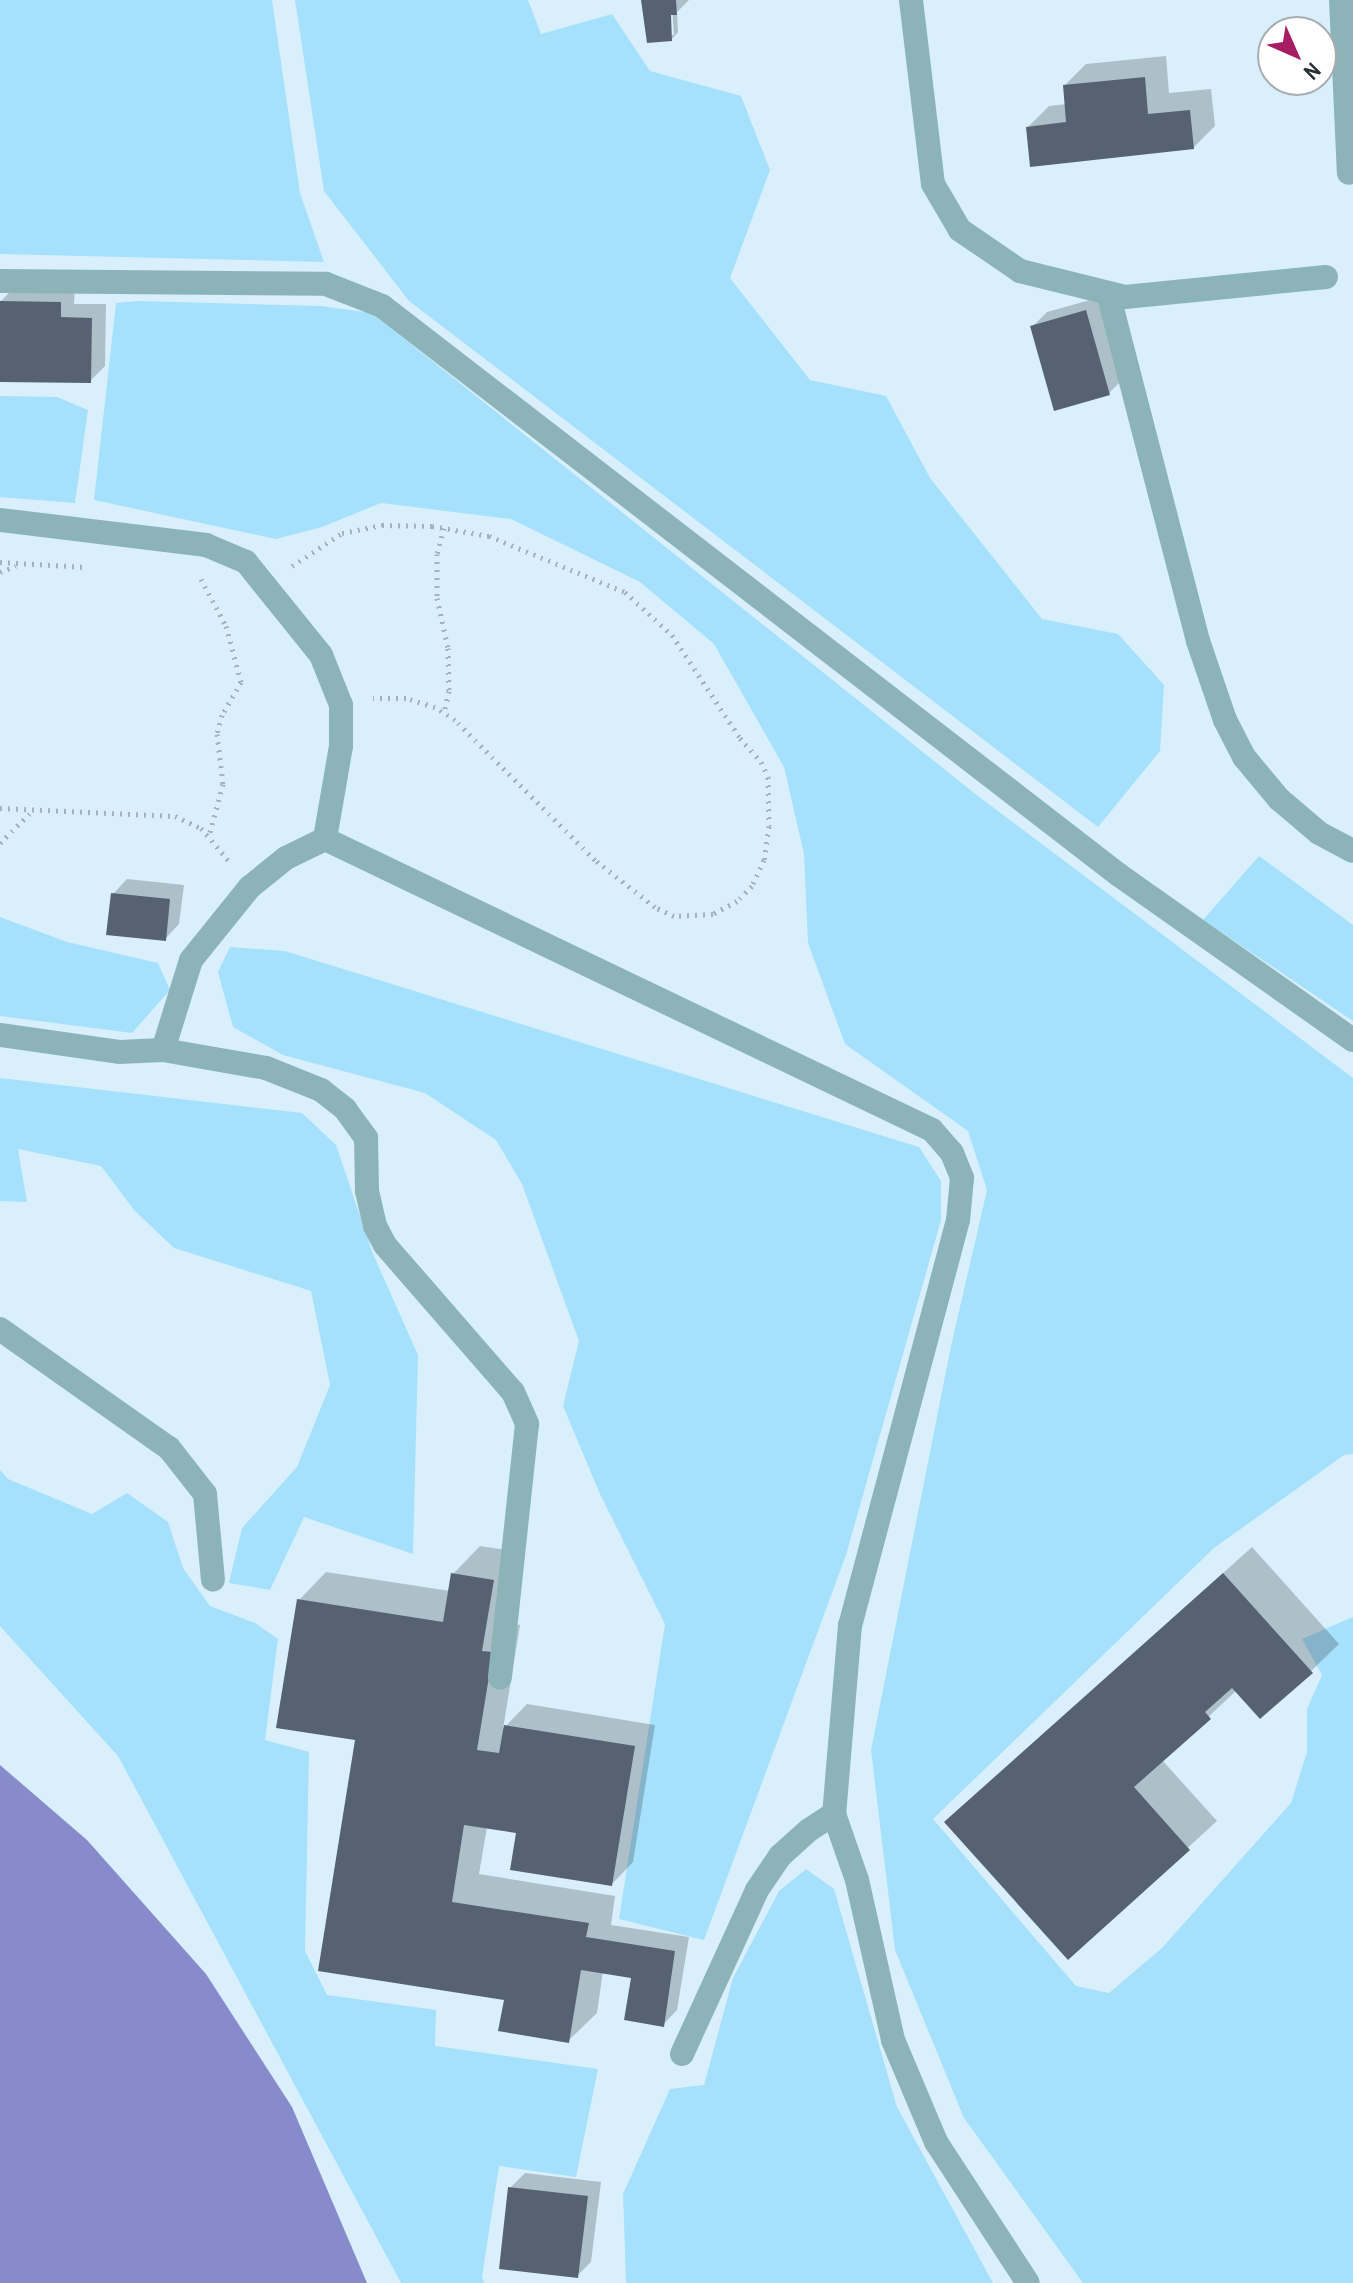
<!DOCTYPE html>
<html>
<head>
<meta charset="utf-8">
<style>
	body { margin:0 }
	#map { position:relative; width:1353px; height:2283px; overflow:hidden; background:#d9f0fc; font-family:"Archivo Narrow",sans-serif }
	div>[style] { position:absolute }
	.green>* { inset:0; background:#a5e0fd }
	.water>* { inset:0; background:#878bcc }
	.shadow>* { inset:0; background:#0003 }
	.building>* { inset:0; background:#566272 }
	.path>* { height:5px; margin-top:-2.5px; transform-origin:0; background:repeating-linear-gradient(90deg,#a1b4be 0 2px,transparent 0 8px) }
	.minor>* { height:24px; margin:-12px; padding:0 12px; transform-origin:12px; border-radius:12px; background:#8cb4b8 }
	span { translate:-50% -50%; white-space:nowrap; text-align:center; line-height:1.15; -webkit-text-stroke:8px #fff; paint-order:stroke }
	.north { position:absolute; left:1257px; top:16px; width:80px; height:80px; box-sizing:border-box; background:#fff; border:2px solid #a9acae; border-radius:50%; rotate:135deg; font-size:22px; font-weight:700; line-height:32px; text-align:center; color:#273035 }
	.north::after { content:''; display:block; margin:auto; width:28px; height:36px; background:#a61d63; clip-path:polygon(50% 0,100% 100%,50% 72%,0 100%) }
</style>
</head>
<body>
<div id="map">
	<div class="green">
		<i style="clip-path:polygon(0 0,272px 0,300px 193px,324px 262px,0 254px)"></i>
		<i style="clip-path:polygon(295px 0,528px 0,541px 34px,612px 14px,650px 71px,741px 96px,770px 170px,730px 278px,810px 380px,886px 396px,930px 478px,1042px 619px,1118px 634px,1164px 685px,1160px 751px,1098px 827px,409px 301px,324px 191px)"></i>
		<i style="clip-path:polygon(138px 301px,321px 306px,372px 313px,978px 796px,1353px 1078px,1353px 1454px,1344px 1455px,1214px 1548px,933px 1819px,1076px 1986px,1109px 1993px,1162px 1948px,1291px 1803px,1307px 1752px,1307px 1709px,1322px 1675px,1302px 1639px,1353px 1617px,1353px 2283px,1083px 2283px,964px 2118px,895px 1950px,871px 1750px,951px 1346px,987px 1190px,968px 1131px,845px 1044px,808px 943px,804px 854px,784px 767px,714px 644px,640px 582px,511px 519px,381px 503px,322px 527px,276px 539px,94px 500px,116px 303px)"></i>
		<i style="clip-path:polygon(0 396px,57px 397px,88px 410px,75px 503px,0 497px)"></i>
		<i style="clip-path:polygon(1259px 856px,1353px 925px,1353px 1021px,1203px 920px)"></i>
		<i style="clip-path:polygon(0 917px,67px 942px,158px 963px,170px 990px,132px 1033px,0 1016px)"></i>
		<i style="clip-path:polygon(230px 947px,285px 951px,919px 1147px,941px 1181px,941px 1220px,846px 1555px,704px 1940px,619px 1919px,665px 1624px,600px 1494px,563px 1406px,579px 1341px,522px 1184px,496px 1140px,425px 1093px,283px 1055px,233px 1027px,218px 972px)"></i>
		<i style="clip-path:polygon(0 1078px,302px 1113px,336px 1145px,373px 1254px,418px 1355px,413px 1554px,304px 1517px,270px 1590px,229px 1583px,242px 1528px,297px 1467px,330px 1385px,311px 1291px,174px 1248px,134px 1210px,101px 1166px,18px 1149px,27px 1202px,0 1201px)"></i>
		<i style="clip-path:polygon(0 1470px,8px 1479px,92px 1514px,127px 1493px,168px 1522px,183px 1568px,210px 1606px,255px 1623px,278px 1639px,265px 1740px,309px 1752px,305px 1951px,327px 1995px,436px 2010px,435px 2046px,598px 2069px,576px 2177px,499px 2166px,482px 2277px,484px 2283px,401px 2283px,118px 1756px,0 1626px)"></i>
		<i style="clip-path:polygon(806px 1869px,834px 1889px,897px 2107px,993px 2283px,626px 2283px,623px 2194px,670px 2089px,704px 2085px,733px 1978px,779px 1891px)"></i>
	</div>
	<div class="water">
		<i style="clip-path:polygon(0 1765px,87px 1840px,206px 1974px,292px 2107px,367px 2283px,0 2283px)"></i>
	</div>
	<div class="shadow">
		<i style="clip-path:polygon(evenodd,643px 0,689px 0,677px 12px,678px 32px,672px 39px,643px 0,668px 5px,672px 5px,674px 35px,670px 35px,668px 5px)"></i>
		<i style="clip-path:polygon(1166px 56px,1169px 93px,1211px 89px,1215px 126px,1193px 148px,1028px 127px,1049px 106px,1067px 104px,1065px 85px,1086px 64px)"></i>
		<i style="clip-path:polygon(15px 287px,75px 288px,74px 304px,106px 304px,105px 366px,90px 381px,0 380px,0 302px)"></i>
		<i style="clip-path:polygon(1101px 297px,1124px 378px,1109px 393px,1055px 408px,1032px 327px,1047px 312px)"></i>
		<i style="clip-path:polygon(127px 879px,184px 885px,179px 924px,165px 939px,113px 894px)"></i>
		<i style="clip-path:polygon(480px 1546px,521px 1552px,509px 1623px,520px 1625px,503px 1729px,527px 1704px,655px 1725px,633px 1862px,612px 1884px,518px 1832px,487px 1827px,479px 1874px,615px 1896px,611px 1925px,689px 1937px,677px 2010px,663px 2025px,633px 1976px,603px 1971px,597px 2013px,569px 2040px,506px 1998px,357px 1739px,299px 1600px,326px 1572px,450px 1591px,453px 1574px)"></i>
		<i style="clip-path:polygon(1252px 1547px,1339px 1644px,1311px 1671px,1237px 1690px,1162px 1760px,1217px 1821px,1068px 1957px,947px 1822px)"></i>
		<i style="clip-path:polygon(525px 2173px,601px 2182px,591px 2262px,577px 2276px,510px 2188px)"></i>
	</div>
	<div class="building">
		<i style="clip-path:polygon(641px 0,676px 0,677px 15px,671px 15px,672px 41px,647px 43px)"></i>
		<i style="clip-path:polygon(1145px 77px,1148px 114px,1190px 110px,1194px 149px,1030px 167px,1026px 127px,1066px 122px,1063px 85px)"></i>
		<i style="clip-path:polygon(0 301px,61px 302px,61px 317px,92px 318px,91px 383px,0 382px)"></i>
		<i style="clip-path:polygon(1086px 310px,1110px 395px,1054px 411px,1030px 326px)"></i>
		<i style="clip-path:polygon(111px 893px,170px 899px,166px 941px,106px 935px)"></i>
		<i style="clip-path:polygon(451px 1573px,494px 1580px,482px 1651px,493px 1652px,477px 1750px,499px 1753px,504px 1725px,635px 1746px,612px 1886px,510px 1870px,516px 1833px,464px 1825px,452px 1902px,589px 1923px,586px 1937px,675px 1951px,664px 2027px,624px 2020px,631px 1978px,581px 1970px,569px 2043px,498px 2031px,504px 2000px,318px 1971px,355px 1740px,276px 1728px,297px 1599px,443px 1622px)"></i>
		<i style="clip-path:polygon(1223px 1573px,1313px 1673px,1260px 1719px,1232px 1688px,1205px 1712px,1211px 1719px,1134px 1787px,1190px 1850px,1068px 1960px,944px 1822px)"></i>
		<i style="clip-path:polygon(508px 2187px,588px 2196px,578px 2278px,499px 2269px)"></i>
	</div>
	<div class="path">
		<i style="left:444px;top:528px;width:27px;rotate:105deg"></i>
		<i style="left:437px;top:554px;width:44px;rotate:90deg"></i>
		<i style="left:437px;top:598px;width:51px;rotate:77.6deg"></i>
		<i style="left:448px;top:648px;width:43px;rotate:88.7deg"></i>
		<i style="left:449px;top:691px;width:23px;rotate:103deg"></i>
		<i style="left:0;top:562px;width:86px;rotate:3.3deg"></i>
		<i style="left:292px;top:566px;width:60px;rotate:-33.4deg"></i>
		<i style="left:342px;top:533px;width:41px;rotate:-11.3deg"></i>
		<i style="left:382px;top:525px;width:50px;rotate:1.1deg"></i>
		<i style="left:432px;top:526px;width:58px;rotate:10deg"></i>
		<i style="left:489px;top:536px;width:147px;rotate:22.4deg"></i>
		<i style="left:625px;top:592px;width:64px;rotate:42.5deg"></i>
		<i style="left:672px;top:635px;width:123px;rotate:56.6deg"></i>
		<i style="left:740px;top:738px;width:32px;rotate:49deg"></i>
		<i style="left:761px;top:762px;width:17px;rotate:65deg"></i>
		<i style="left:768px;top:777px;width:49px;rotate:88.8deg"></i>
		<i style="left:769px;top:826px;width:34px;rotate:98deg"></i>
		<i style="left:764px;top:860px;width:29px;rotate:115deg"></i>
		<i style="left:752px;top:886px;width:21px;rotate:135deg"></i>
		<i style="left:737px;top:901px;width:27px;rotate:152deg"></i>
		<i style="left:713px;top:914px;width:39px;rotate:177deg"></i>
		<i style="left:674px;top:916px;width:21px;rotate:-155deg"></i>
		<i style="left:655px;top:907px;width:76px;rotate:-141.9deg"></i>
		<i style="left:595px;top:860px;width:198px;rotate:-135deg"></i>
		<i style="left:455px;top:720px;width:24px;rotate:-147deg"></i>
		<i style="left:435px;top:707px;width:30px;rotate:-163deg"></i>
		<i style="left:406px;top:698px;width:33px;rotate:180deg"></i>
		<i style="left:0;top:572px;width:17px;rotate:-21deg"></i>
		<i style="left:201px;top:579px;width:53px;rotate:62deg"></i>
		<i style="left:226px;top:626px;width:58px;rotate:75deg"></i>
		<i style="left:241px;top:682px;width:38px;rotate:120deg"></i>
		<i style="left:222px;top:715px;width:20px;rotate:105deg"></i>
		<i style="left:217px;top:734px;width:50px;rotate:83.2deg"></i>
		<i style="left:223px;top:784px;width:54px;rotate:105.1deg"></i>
		<i style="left:0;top:808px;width:175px;rotate:2.6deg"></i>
		<i style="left:175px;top:816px;width:29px;rotate:25deg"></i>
		<i style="left:201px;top:828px;width:43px;rotate:49.7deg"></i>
		<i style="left:0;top:843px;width:45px;rotate:-45deg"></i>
	</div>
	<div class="minor">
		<i style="left:911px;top:0;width:185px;rotate:83.2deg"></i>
		<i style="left:933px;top:184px;width:53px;rotate:59.6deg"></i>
		<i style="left:960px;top:230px;width:73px;rotate:34.3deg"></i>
		<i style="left:1020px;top:271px;width:108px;rotate:13.9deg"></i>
		<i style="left:1125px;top:297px;width:202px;rotate:-5.7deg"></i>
		<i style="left:1341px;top:0;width:173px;rotate:87.4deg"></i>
		<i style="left:0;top:281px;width:326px;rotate:0.5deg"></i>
		<i style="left:326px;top:284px;width:60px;rotate:21.4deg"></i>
		<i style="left:382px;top:306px;width:931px;rotate:37.67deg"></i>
		<i style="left:1119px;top:875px;width:286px;rotate:35.2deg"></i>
		<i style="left:1108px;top:293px;width:359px;rotate:75.5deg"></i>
		<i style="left:1198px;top:641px;width:83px;rotate:71.1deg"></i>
		<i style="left:1225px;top:720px;width:42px;rotate:62.8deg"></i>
		<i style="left:1244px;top:757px;width:55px;rotate:50.2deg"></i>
		<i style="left:1279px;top:799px;width:52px;rotate:40.4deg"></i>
		<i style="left:1319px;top:833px;width:38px;rotate:28deg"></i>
		<i style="left:0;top:520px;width:208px;rotate:6.9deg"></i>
		<i style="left:206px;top:545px;width:43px;rotate:23deg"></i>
		<i style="left:246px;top:562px;width:119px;rotate:51.1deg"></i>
		<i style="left:321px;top:655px;width:54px;rotate:68.2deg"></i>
		<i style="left:341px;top:705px;width:41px;rotate:90deg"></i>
		<i style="left:341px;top:746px;width:94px;rotate:99.8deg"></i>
		<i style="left:325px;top:839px;width:673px;rotate:25.61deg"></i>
		<i style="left:932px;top:1130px;width:30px;rotate:49deg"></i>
		<i style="left:952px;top:1153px;width:27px;rotate:68deg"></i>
		<i style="left:962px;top:1178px;width:42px;rotate:95.4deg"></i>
		<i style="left:958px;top:1220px;width:419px;rotate:104.9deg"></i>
		<i style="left:850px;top:1625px;width:190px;rotate:94.8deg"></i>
		<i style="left:834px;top:1814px;width:70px;rotate:70.8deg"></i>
		<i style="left:857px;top:1880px;width:164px;rotate:77.3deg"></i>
		<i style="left:893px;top:2040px;width:111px;rotate:67.1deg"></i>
		<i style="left:936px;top:2142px;width:168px;rotate:56.9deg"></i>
		<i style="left:0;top:1035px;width:120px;rotate:8.1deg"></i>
		<i style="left:119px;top:1052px;width:44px;rotate:-2.6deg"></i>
		<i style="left:163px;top:1050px;width:105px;rotate:9.9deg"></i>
		<i style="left:266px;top:1068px;width:59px;rotate:21.8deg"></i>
		<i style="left:321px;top:1090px;width:31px;rotate:38deg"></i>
		<i style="left:345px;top:1109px;width:36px;rotate:54deg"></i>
		<i style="left:366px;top:1138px;width:53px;rotate:88.9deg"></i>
		<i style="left:367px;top:1191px;width:36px;rotate:77deg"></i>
		<i style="left:375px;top:1226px;width:21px;rotate:62deg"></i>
		<i style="left:385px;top:1245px;width:195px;rotate:49deg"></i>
		<i style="left:513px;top:1392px;width:35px;rotate:66deg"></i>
		<i style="left:527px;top:1424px;width:255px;rotate:96.1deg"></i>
		<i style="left:163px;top:1050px;width:94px;rotate:-72.7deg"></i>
		<i style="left:191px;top:960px;width:94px;rotate:-51.1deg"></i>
		<i style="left:250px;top:887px;width:46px;rotate:-38.9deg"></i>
		<i style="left:286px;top:858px;width:43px;rotate:-26deg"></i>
		<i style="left:0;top:1329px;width:207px;rotate:35.2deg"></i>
		<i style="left:169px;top:1448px;width:58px;rotate:52deg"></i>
		<i style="left:205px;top:1494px;width:86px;rotate:84.7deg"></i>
		<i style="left:682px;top:2054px;width:180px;rotate:-65.4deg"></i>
		<i style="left:757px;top:1890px;width:41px;rotate:-55.9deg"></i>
		<i style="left:780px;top:1856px;width:39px;rotate:-42deg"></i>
		<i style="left:809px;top:1830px;width:30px;rotate:-33deg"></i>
	</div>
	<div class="north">N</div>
</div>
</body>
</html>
